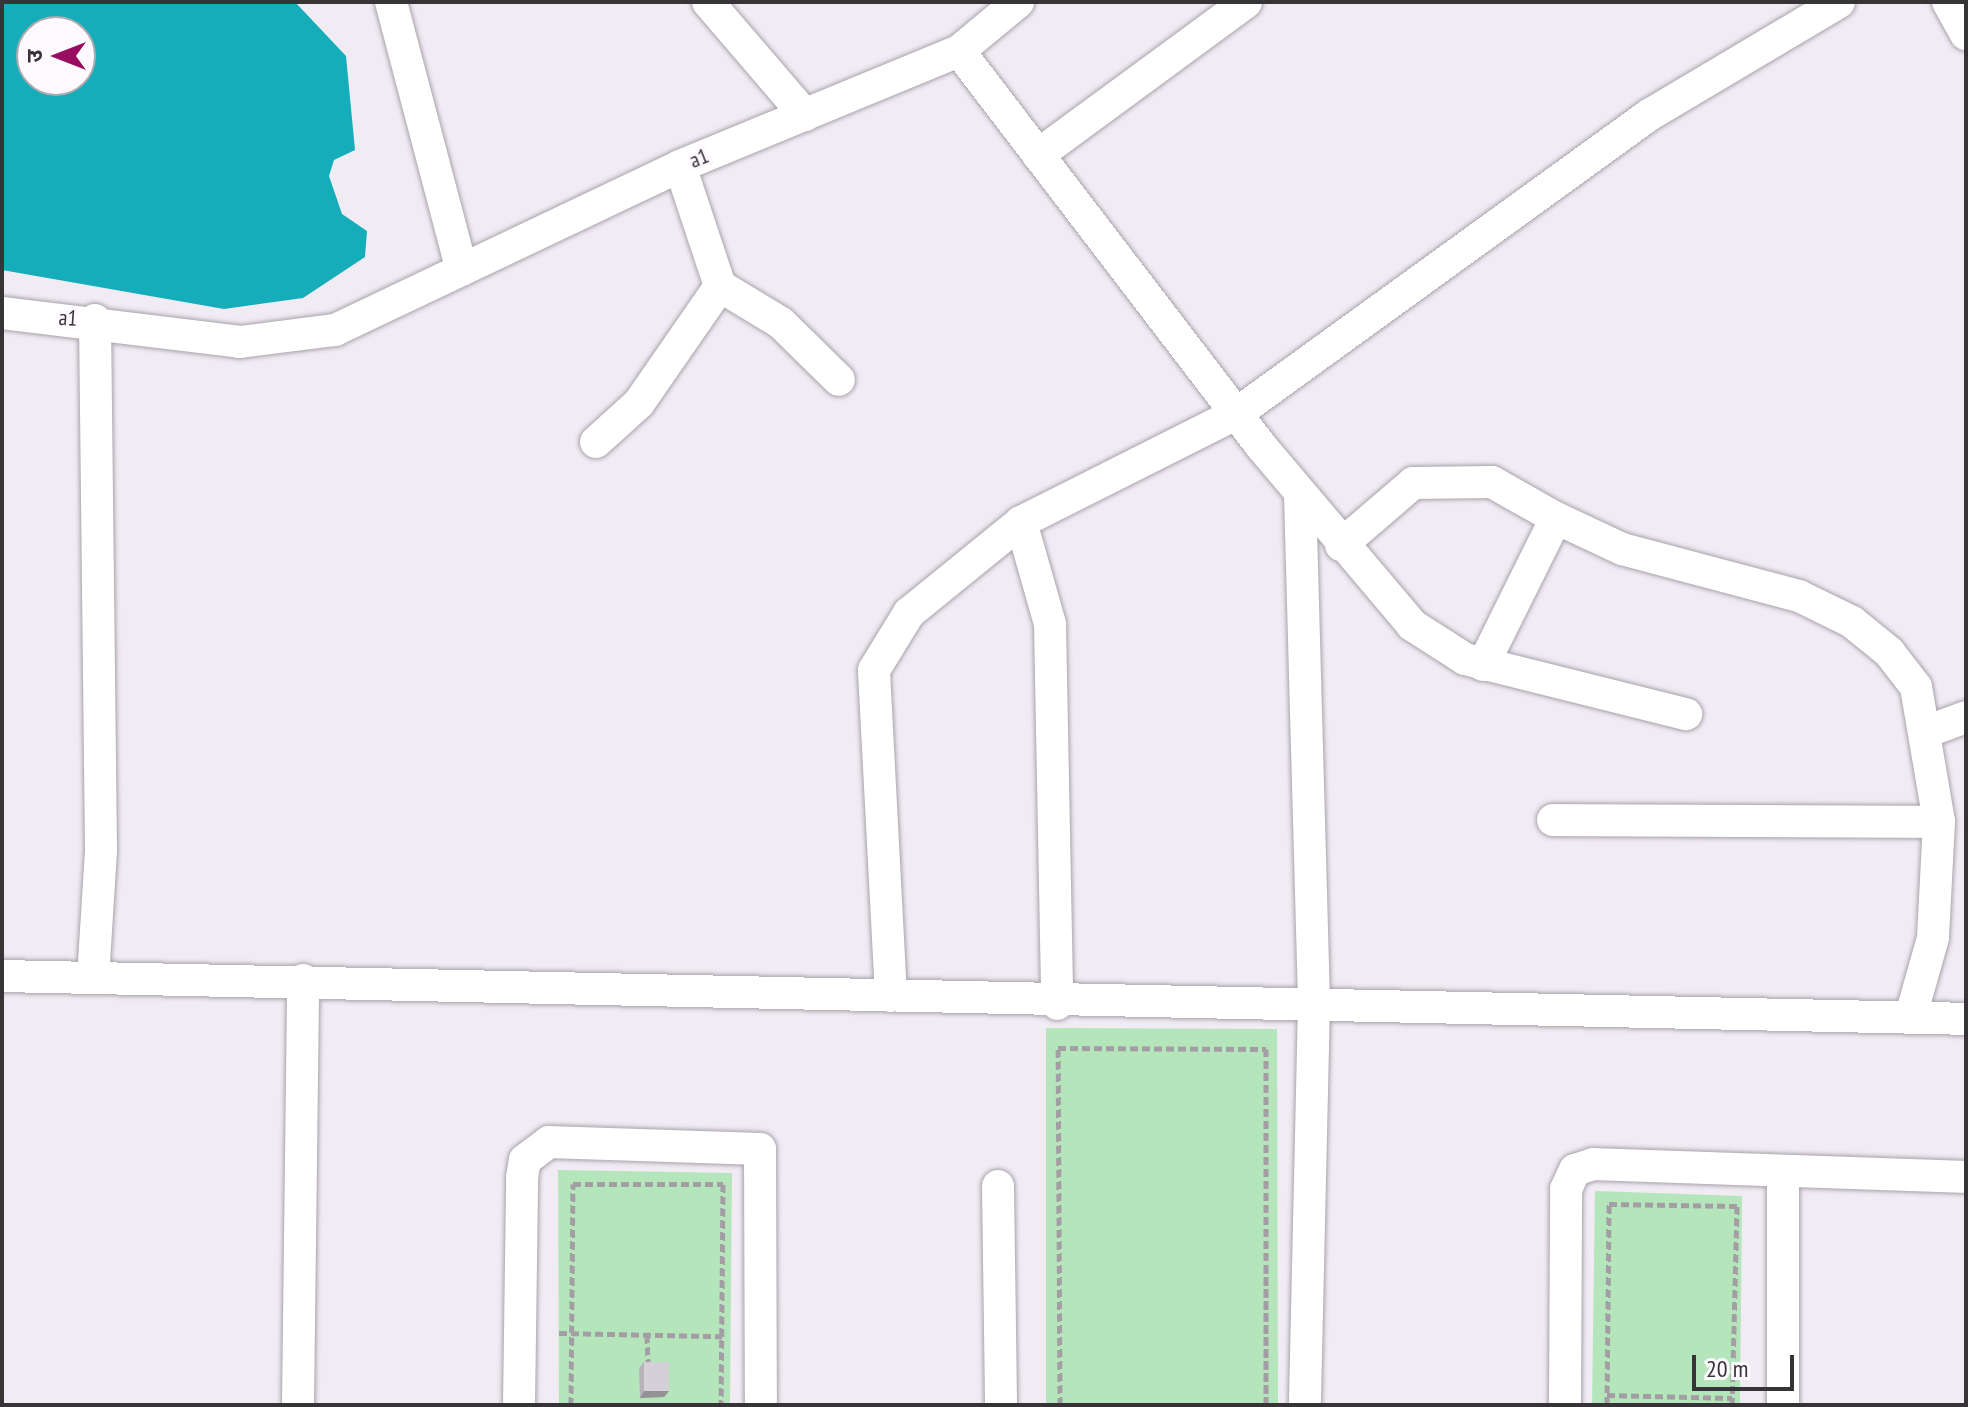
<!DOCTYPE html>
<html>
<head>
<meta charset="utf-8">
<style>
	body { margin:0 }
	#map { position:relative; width:1968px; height:1407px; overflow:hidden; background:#f1ebf3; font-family:"PT Sans Narrow","Noto Sans Devanagari",sans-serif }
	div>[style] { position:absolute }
	.green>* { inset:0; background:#b5e6bb }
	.water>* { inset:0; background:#14adb9 }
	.path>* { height:5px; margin-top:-2.5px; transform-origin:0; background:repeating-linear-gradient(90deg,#a39ea4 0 8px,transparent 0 12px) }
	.roads { filter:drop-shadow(0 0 2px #a8a3aa) drop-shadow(0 0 2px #a8a3aa) }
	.minor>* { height:32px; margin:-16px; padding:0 16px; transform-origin:16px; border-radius:16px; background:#fff }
	.wall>* { inset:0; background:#b7b3b9 }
	.shaded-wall>* { inset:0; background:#959296 }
	.building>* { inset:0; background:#d5d0d7 }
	span { translate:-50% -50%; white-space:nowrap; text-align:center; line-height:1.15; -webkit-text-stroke:7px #fdf9fe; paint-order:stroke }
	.street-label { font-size:22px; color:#363437 }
	.frame { position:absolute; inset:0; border:4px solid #363437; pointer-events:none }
	.north { position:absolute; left:16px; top:16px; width:80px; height:80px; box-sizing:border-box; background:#fdf9fe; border:2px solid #adaaae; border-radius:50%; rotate:270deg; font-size:22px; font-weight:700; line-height:32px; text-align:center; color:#363437 }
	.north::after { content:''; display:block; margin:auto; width:28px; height:36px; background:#990d60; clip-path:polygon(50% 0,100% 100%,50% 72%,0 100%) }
	.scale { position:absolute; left:1692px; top:1355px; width:102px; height:36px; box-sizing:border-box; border:4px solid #363437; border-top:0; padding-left:10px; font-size:24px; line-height:28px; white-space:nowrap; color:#363437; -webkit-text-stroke:6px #fdf9fe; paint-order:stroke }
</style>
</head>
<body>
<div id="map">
	<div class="green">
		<i style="clip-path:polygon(1046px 1028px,1277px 1029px,1278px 1405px,1046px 1405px)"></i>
		<i style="clip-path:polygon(558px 1170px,732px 1173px,730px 1405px,559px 1405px)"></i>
		<i style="clip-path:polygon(1595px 1191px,1742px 1196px,1740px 1405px,1592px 1405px)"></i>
	</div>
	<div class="water">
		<i style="clip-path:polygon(evenodd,2px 2px,295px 2px,346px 56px,355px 150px,334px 160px,329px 176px,342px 214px,367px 231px,365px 257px,303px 298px,224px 309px,2px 270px,2px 2px,32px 32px,80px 32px,80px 80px,32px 80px,32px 32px)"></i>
	</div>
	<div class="path">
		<i style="left:559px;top:1333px;width:163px;rotate:1.1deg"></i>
		<i style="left:647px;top:1335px;width:32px;rotate:88deg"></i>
		<i style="left:1607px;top:1395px;width:125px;rotate:1.4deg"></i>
		<i style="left:571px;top:1405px;width:221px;rotate:-89.5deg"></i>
		<i style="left:573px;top:1184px;width:150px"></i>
		<i style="left:723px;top:1184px;width:221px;rotate:90.5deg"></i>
		<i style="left:1060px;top:1405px;width:357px;rotate:-90.3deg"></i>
		<i style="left:1058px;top:1048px;width:208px;rotate:0.3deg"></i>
		<i style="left:1266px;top:1049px;width:356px;rotate:90deg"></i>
		<i style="left:1607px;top:1405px;width:201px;rotate:-89.4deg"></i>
		<i style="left:1609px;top:1204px;width:128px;rotate:0.9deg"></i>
		<i style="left:1737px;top:1206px;width:199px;rotate:91.4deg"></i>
	</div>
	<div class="roads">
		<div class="minor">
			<i style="left:391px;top:2px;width:277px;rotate:75.2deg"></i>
			<i style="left:708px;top:2px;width:149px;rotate:49.4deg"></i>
			<i style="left:1948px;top:2px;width:37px;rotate:61deg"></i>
			<i style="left:959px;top:51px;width:77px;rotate:-39.7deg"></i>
			<i style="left:1038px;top:155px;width:258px;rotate:-36.3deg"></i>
			<i style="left:720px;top:286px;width:71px;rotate:31.2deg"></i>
			<i style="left:781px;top:323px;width:81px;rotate:44.5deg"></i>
			<i style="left:2px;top:313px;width:240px;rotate:6.9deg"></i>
			<i style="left:240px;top:342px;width:96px;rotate:-7.2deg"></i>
			<i style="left:335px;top:330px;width:382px;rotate:-25.4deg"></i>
			<i style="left:680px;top:166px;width:302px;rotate:-22.4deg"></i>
			<i style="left:959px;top:51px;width:497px;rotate:52.6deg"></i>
			<i style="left:1261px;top:446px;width:234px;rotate:49.8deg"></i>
			<i style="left:1412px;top:625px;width:63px;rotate:32.7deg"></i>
			<i style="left:1465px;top:659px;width:228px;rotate:14deg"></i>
			<i style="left:596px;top:442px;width:58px;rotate:-42.2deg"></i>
			<i style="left:639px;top:403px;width:142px;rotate:-55.3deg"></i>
			<i style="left:720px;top:286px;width:126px;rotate:-108.4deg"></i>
			<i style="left:1300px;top:494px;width:509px;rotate:88.42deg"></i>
			<i style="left:1314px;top:1003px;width:402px;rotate:91.3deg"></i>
			<i style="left:1021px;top:522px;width:106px;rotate:74.1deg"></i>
			<i style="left:1050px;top:624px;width:380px;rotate:88.9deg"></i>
			<i style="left:1341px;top:545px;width:95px;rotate:-40.7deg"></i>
			<i style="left:1413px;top:483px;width:79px;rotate:-0.7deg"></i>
			<i style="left:1492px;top:482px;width:73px;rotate:29.4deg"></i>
			<i style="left:1483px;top:665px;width:164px;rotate:-63.6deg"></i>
			<i style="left:1556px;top:518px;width:73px;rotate:25.2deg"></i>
			<i style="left:1622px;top:549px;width:183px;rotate:14.9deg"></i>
			<i style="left:1799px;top:596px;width:59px;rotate:26.1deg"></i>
			<i style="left:1852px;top:622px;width:48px;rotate:39deg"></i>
			<i style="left:1889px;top:652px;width:44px;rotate:52.4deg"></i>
			<i style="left:1916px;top:687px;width:137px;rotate:80.3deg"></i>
			<i style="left:1939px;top:822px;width:116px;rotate:93deg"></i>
			<i style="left:1933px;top:938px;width:81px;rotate:105.8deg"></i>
			<i style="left:1928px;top:731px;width:40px;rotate:-20.2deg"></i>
			<i style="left:1553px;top:820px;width:386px;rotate:0.3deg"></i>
			<i style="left:2px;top:976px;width:1964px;rotate:1.25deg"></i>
			<i style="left:93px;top:978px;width:128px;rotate:-86.4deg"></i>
			<i style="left:101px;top:850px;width:530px;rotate:-90.65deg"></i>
			<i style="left:891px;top:996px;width:326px;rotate:-93deg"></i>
			<i style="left:874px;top:670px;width:67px;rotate:-58.4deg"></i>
			<i style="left:909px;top:613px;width:144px;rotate:-39.1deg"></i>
			<i style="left:1021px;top:522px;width:241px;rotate:-26.7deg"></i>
			<i style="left:1236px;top:414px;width:510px;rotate:-35.9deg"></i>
			<i style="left:1649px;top:115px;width:221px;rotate:-30.7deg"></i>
			<i style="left:998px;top:1186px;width:219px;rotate:89.2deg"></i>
			<i style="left:298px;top:1405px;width:425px;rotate:-89.3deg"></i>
			<i style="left:519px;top:1405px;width:227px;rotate:-89.2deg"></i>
			<i style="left:522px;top:1178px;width:18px;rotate:-81deg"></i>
			<i style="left:525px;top:1160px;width:30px;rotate:-37deg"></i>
			<i style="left:549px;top:1142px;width:211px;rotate:1.9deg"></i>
			<i style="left:760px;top:1149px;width:256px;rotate:89.8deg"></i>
			<i style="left:1565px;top:1405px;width:216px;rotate:-89.7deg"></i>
			<i style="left:1566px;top:1189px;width:21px;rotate:-65deg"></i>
			<i style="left:1575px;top:1170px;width:19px;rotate:-18deg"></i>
			<i style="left:1593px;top:1164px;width:373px;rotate:2deg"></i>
			<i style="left:1783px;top:1405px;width:231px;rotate:-90deg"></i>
		</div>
	</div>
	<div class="wall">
		<i style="clip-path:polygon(644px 1362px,669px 1391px,664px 1397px,640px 1398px,639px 1368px)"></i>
	</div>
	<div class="shaded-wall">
		<i style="clip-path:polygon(644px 1391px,669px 1391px,664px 1397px,640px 1398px)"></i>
	</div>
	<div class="building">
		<i style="clip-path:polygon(644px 1362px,669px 1362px,669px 1391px,644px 1391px)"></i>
	</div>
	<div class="street-label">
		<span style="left:699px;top:158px;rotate:-22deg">a1</span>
		<span style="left:68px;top:318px;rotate:4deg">a1</span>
	</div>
	<div class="frame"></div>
	<div class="north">उ</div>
	<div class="scale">20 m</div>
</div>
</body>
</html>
